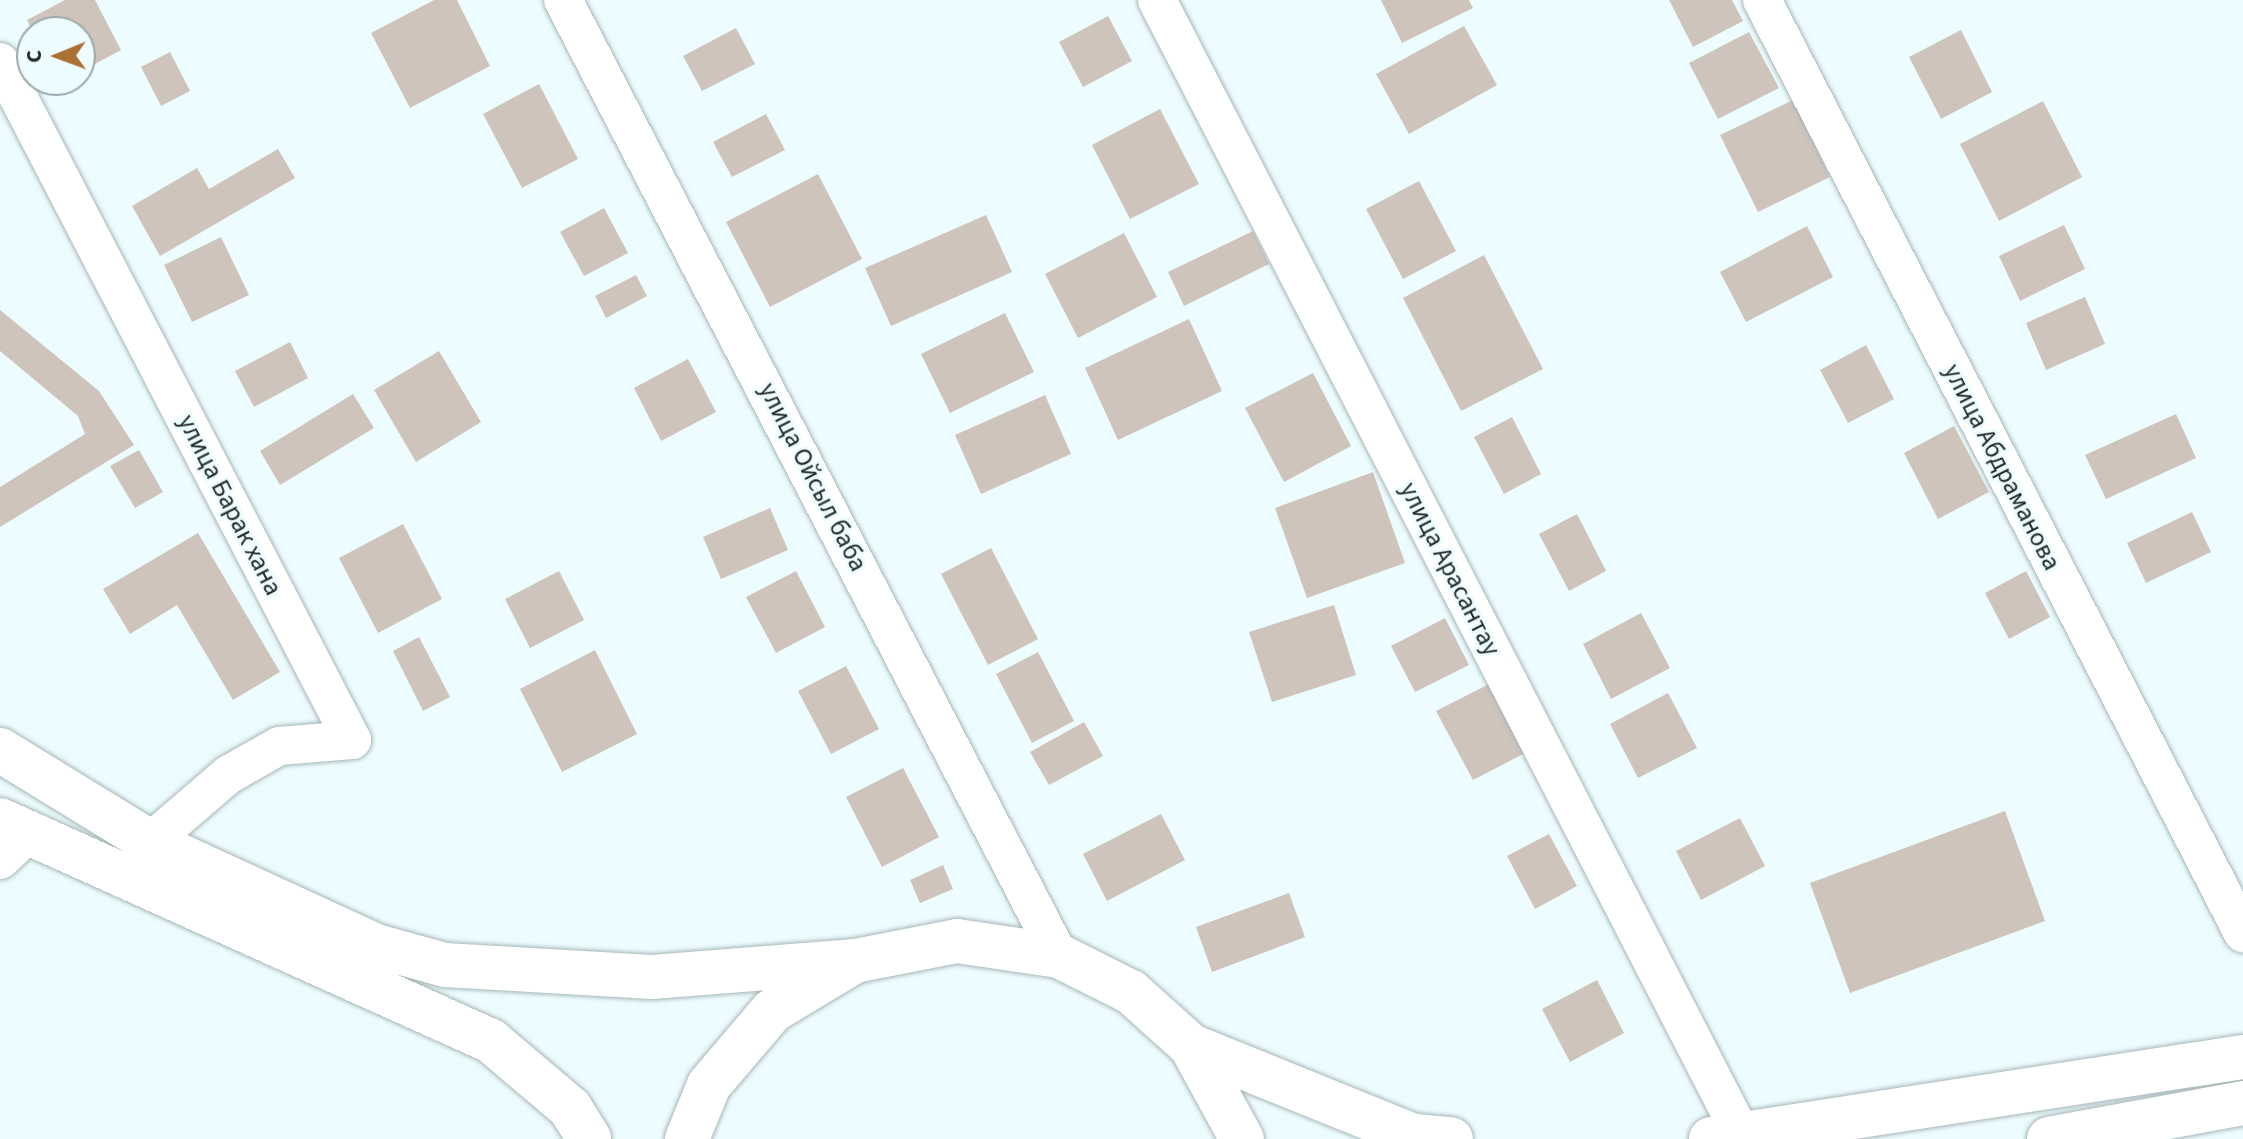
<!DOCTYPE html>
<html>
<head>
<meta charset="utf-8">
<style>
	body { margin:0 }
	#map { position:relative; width:2243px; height:1139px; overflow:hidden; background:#edfcfe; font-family:"Source Sans 3",sans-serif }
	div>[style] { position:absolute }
	.building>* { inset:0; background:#cfc4bc }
	.roads { filter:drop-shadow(0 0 2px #a7b6b7) drop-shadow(0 0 2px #a7b6b7) }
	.minor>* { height:38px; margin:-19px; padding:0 19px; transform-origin:19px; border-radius:19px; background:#fff }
	.trunk>* { height:44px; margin:-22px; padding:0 22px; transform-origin:22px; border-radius:22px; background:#fff }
	span { translate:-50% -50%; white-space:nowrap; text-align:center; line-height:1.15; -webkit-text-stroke:6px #edfcfe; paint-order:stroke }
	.street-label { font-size:26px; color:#232929 }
	.north { position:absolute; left:16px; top:16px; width:80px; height:80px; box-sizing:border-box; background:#edfcfe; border:2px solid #9ca8a9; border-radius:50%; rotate:269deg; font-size:22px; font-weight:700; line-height:32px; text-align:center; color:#232929 }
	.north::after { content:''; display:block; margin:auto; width:28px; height:36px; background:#ad7034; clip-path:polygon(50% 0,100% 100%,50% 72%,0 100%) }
</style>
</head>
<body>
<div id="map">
	<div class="building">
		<i style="clip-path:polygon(65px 0,95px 0,121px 50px,80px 72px,80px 32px,33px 32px,27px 20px)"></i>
		<i style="clip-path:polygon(434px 0,457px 0,490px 66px,410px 108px,371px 33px)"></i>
		<i style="clip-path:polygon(1381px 0,1469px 0,1473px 8px,1402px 43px)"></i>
		<i style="clip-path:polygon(1669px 0,1732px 0,1743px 21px,1693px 47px)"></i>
		<i style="clip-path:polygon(1108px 16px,1132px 61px,1083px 87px,1059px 42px)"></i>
		<i style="clip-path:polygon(1464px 26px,1497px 85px,1409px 134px,1376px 74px)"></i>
		<i style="clip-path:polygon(736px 28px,755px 64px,702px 91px,683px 56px)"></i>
		<i style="clip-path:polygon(1961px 30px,1992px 92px,1941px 119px,1909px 57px)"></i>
		<i style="clip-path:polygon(1749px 32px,1779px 88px,1718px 119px,1689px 63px)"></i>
		<i style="clip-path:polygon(170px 52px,190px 91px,161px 106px,141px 67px)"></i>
		<i style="clip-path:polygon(539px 84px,578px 159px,522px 188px,483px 114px)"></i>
		<i style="clip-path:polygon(1793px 100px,1830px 177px,1758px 212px,1720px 135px)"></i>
		<i style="clip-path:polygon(2043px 101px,2082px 177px,1999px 221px,1960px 144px)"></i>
		<i style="clip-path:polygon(1160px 109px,1199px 184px,1130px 219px,1092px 145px)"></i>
		<i style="clip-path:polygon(766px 114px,785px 150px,732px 177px,713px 142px)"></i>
		<i style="clip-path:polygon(278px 149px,295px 178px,160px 256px,132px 206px,197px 168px,209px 189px)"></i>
		<i style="clip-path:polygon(818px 174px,862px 259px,770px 307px,726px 222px)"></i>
		<i style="clip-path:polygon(1419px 181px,1456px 251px,1403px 279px,1366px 209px)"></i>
		<i style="clip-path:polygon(604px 208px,628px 253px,584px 276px,560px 232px)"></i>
		<i style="clip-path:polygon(986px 215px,1012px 272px,891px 326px,865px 268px)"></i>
		<i style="clip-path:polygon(2064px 225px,2085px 269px,2020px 301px,1999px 256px)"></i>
		<i style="clip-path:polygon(1807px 226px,1833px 277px,1746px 322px,1720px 272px)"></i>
		<i style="clip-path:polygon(1253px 231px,1269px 264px,1184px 306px,1168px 272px)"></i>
		<i style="clip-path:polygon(1124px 233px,1157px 297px,1078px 338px,1045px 274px)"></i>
		<i style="clip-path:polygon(221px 237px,249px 295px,192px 322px,164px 265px)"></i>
		<i style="clip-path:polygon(1484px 255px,1543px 369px,1461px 411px,1403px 298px)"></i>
		<i style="clip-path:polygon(636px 275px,647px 296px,606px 318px,595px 296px)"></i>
		<i style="clip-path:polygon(2085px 297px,2105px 344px,2046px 370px,2026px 323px)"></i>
		<i style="clip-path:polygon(0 310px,99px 391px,134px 445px,0 527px,0 487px,85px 434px,78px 416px,0 351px)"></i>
		<i style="clip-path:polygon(1005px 313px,1034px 372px,950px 413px,921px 354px)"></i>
		<i style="clip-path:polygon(1189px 319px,1222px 391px,1118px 440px,1085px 368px)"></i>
		<i style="clip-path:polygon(290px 342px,308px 378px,254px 407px,235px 371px)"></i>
		<i style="clip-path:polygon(1866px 345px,1894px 399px,1848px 423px,1820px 370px)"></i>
		<i style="clip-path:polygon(439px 351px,481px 422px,416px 462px,374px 390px)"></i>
		<i style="clip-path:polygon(688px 359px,716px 412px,661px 441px,634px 388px)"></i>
		<i style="clip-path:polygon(1313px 373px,1351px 446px,1284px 482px,1245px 408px)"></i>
		<i style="clip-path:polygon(353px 394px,374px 428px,280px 485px,260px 451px)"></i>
		<i style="clip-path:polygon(1045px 395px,1071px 454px,981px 494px,955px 435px)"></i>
		<i style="clip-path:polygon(2176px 414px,2196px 458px,2106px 499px,2085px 455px)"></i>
		<i style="clip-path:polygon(1512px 417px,1541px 474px,1504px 494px,1474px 437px)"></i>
		<i style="clip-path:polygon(1954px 426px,1989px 492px,1938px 519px,1904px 453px)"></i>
		<i style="clip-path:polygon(139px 450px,163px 492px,135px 508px,110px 466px)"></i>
		<i style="clip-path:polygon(1373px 472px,1405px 563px,1307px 598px,1275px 508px)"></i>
		<i style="clip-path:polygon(770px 508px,788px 550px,721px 579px,703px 537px)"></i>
		<i style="clip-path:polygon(2192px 512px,2211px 552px,2146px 583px,2127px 543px)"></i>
		<i style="clip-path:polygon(1577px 514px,1606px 571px,1569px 591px,1539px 534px)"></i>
		<i style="clip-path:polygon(403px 524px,442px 599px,378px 633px,339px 558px)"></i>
		<i style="clip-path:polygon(198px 533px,280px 672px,233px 700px,177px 605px,130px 634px,103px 589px)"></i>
		<i style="clip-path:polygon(991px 548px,1038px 639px,988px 665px,941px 574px)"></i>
		<i style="clip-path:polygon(559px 571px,584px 620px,530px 648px,505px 599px)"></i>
		<i style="clip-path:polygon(796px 571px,825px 627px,776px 653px,746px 597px)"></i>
		<i style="clip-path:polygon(2026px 571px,2050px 617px,2009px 639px,1985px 593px)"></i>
		<i style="clip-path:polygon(1334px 605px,1356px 675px,1272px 702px,1249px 632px)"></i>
		<i style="clip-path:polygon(1641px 613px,1670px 668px,1611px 699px,1583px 644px)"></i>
		<i style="clip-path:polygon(1445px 618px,1469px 665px,1415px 692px,1391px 646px)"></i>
		<i style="clip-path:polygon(419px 637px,450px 697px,423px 711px,393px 651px)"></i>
		<i style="clip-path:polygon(595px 650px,637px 734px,562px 772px,520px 689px)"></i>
		<i style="clip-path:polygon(1038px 652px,1074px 721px,1032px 743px,996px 674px)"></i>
		<i style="clip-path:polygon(846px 666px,879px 729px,831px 754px,798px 691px)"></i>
		<i style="clip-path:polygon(1493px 682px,1529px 751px,1473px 780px,1436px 711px)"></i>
		<i style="clip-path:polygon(1668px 693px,1697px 748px,1638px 778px,1610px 724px)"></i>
		<i style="clip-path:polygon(1084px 722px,1103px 756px,1049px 785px,1030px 752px)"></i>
		<i style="clip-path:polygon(903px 768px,939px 837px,882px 867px,846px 797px)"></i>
		<i style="clip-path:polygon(2005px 811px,2045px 921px,1850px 993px,1810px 883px)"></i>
		<i style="clip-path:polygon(1161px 814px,1185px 860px,1107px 901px,1083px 854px)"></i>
		<i style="clip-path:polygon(1740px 818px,1765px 866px,1701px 900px,1676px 851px)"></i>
		<i style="clip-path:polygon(1549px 834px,1577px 886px,1535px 909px,1507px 856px)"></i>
		<i style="clip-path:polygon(943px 865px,953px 889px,920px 903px,910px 880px)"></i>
		<i style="clip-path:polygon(1289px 893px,1305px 937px,1212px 972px,1196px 927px)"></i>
		<i style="clip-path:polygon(1597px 980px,1624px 1033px,1570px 1062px,1542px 1009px)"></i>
	</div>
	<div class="roads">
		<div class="minor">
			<i style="left:563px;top:0;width:1077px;rotate:62.58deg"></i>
			<i style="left:1157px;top:0;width:1280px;rotate:62.75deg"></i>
			<i style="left:1762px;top:0;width:1050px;rotate:62.73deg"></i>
			<i style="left:0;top:62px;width:764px;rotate:62.56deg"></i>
			<i style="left:352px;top:740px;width:73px;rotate:175.3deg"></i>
			<i style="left:279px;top:746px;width:59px;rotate:150.4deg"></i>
			<i style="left:228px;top:775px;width:103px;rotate:139.3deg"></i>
			<i style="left:0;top:860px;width:37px;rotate:-43deg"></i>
		</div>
		<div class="trunk">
			<i style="left:0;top:750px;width:176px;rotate:31.5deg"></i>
			<i style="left:150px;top:842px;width:249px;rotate:24.7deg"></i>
			<i style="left:376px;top:946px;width:72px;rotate:15.4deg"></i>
			<i style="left:445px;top:965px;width:207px;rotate:3.3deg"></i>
			<i style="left:652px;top:977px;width:204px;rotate:-4.5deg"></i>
			<i style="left:0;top:820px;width:538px;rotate:24.23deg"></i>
			<i style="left:491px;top:1041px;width:104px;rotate:40.3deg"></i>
			<i style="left:570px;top:1108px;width:36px;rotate:58deg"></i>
			<i style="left:1191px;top:1046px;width:240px;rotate:22deg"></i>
			<i style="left:1414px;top:1136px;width:37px;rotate:5deg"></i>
			<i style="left:687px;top:1139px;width:58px;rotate:-67.8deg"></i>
			<i style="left:709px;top:1085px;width:97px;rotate:-49.6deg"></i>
			<i style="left:772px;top:1011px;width:97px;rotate:-31.1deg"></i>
			<i style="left:855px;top:961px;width:104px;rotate:-11.1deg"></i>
			<i style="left:957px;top:941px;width:103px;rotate:8.4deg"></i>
			<i style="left:1059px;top:956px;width:80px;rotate:26.6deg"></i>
			<i style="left:1131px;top:992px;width:81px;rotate:42deg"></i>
			<i style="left:1191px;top:1046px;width:106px;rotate:61.3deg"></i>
			<i style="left:1711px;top:1139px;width:538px;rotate:-8.76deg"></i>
			<i style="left:2049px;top:1139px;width:197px;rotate:-10.5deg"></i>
		</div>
	</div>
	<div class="street-label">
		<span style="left:2002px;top:467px;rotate:63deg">улица Абдраманова</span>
		<span style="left:813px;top:477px;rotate:63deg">улица Ойсыл баба</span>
		<span style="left:230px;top:505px;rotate:63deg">улица Барак хана</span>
		<span style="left:1450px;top:569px;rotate:63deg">улица Арасантау</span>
	</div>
	<div class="north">С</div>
</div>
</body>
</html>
